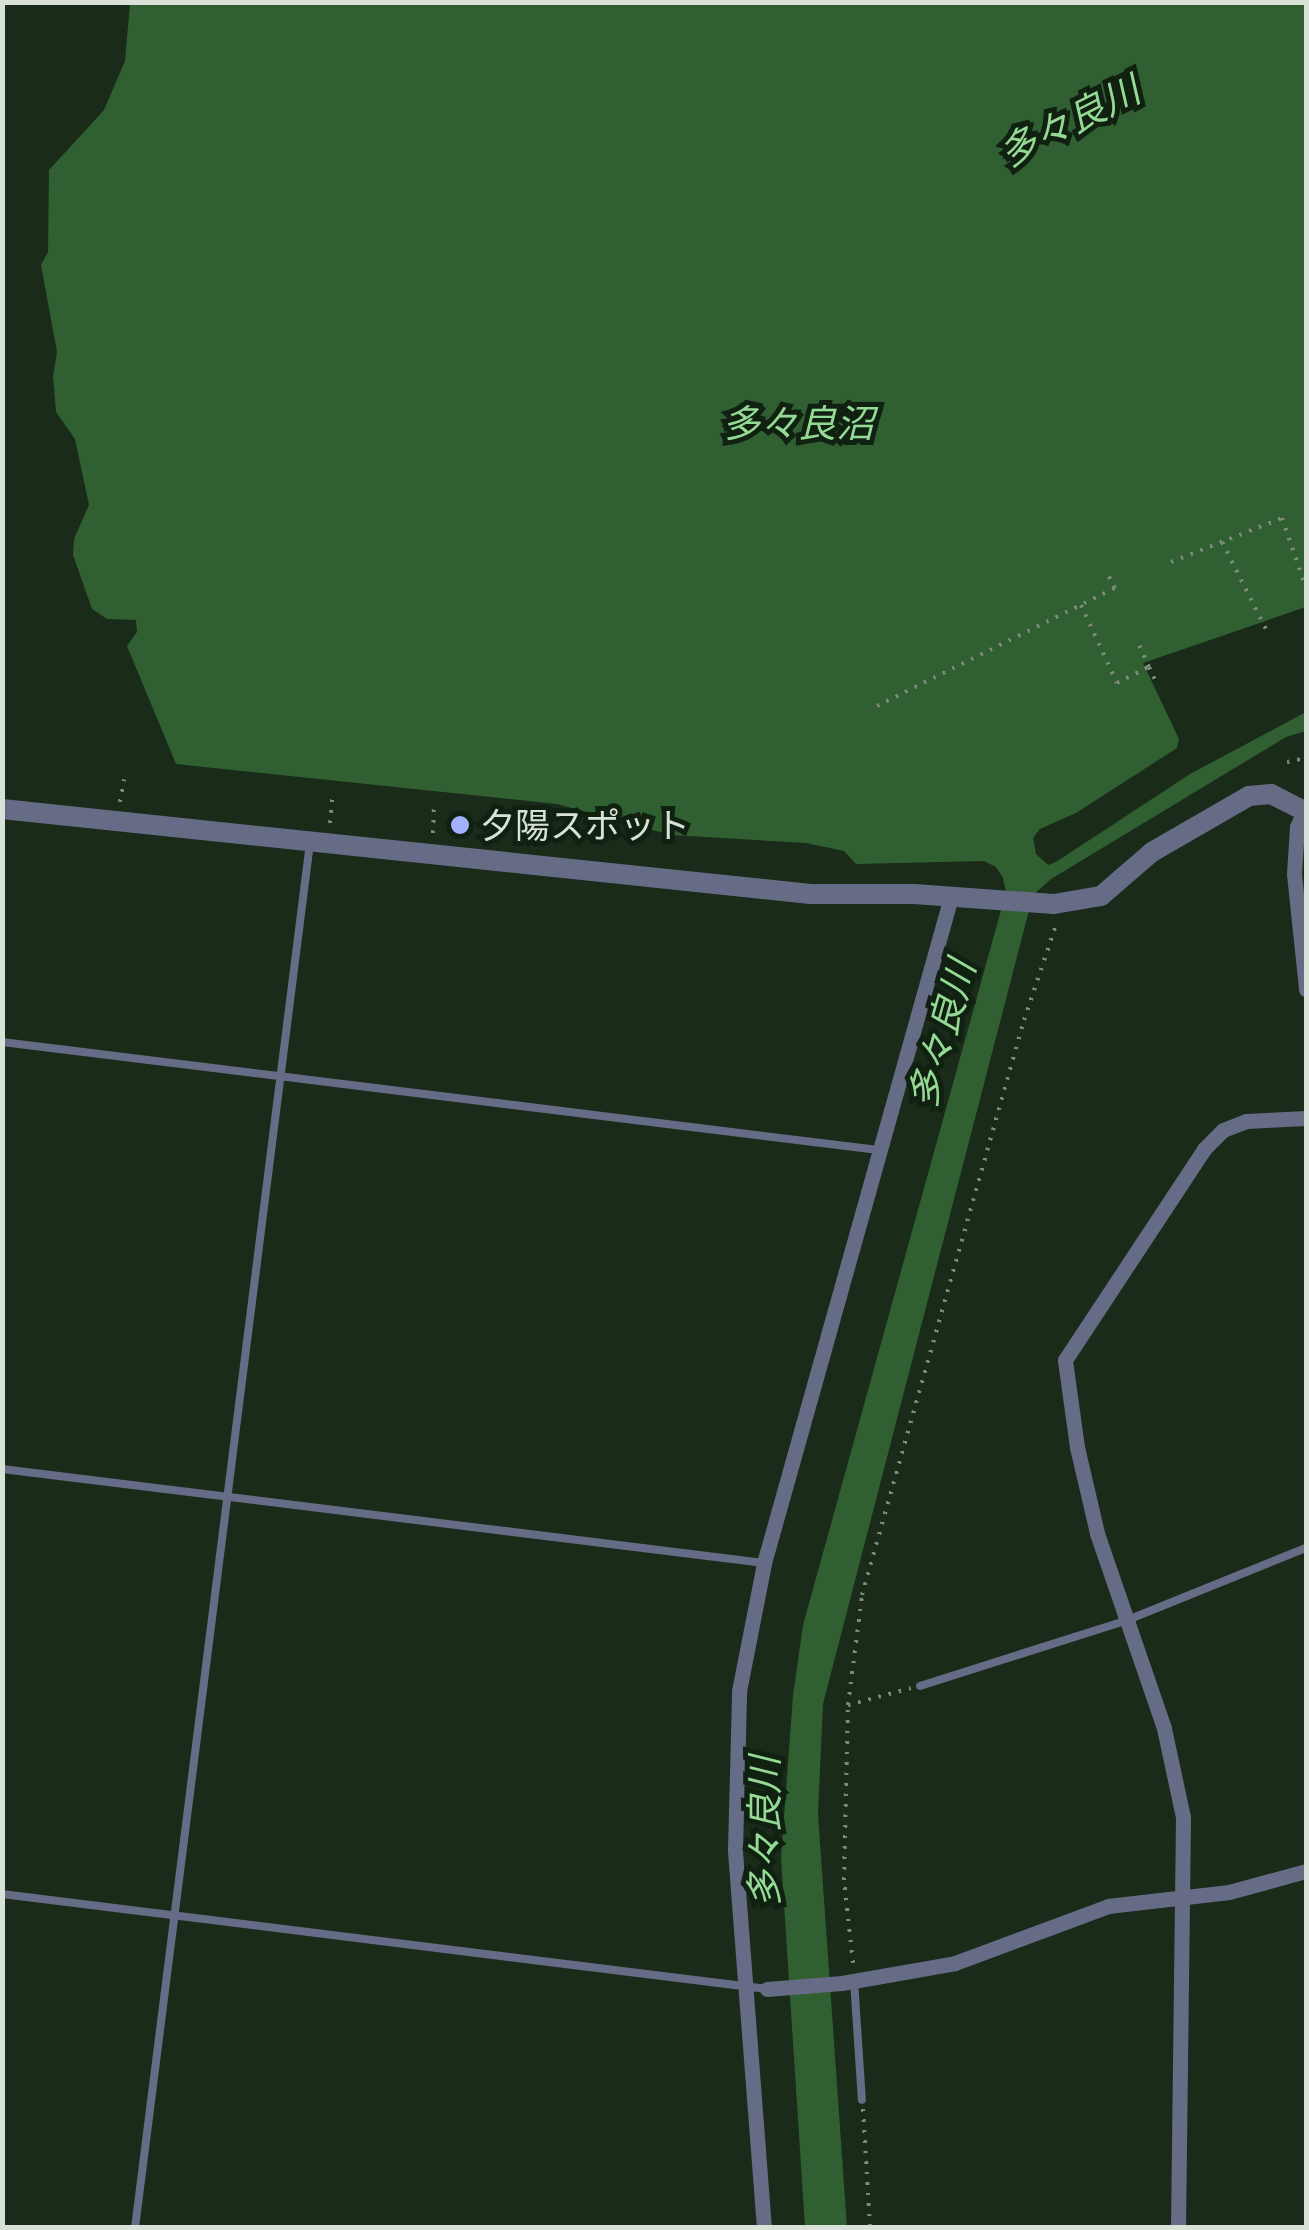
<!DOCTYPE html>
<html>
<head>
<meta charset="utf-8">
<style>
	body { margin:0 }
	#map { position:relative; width:1309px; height:2230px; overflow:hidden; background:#1a2b1a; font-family:Manrope,"Noto Sans JP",sans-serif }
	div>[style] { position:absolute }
	.water>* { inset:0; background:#305f31 }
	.path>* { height:4px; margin-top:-2px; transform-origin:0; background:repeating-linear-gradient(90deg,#7d8a7c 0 2.5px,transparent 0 10.5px) }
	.service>* { height:8px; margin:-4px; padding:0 4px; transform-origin:4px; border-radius:4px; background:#666c86 }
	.minor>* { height:15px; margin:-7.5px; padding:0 7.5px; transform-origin:7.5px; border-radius:7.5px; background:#666c86 }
	.tertiary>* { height:20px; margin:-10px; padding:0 10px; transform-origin:10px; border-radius:10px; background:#666c86 }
	.dots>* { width:28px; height:28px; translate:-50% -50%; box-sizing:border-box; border:5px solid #112111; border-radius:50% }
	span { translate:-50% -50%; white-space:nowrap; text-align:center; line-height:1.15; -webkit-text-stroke:10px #112111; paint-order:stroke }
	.poi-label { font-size:35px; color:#d8e2d7 }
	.left { translate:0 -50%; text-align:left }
	.water-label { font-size:38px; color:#95da94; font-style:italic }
	.frame { position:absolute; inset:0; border:5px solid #d8e2d7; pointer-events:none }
</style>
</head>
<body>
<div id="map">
	<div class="water">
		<i style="clip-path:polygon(130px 3px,1306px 3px,1306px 607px,1143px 663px,1179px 739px,1177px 748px,1076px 813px,1040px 829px,1033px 838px,1036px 854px,1048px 865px,1056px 862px,1190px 774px,1306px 712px,1306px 731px,1286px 737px,1051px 879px,1033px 895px,823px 1704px,818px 1814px,847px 2227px,805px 2227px,781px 1858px,793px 1695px,803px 1625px,1006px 892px,1003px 878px,996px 867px,984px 861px,856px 864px,844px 851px,806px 843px,671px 835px,557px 804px,176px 764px,127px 646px,137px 632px,136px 620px,107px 619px,92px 609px,73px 555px,74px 539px,89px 505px,75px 439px,56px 412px,53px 376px,57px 352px,41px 265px,48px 252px,49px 170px,104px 110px,125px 61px)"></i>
	</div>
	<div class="path">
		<i style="left:1222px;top:542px;width:104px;rotate:63.2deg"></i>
		<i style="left:1171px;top:562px;width:119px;rotate:-21.6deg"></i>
		<i style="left:1282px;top:518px;width:74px;rotate:71.1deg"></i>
		<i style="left:1081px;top:605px;width:86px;rotate:65.2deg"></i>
		<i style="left:1117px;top:683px;width:36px;rotate:-27deg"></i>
		<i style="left:1149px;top:667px;width:30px;rotate:-114deg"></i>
		<i style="left:1149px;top:667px;width:19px;rotate:65deg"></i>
		<i style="left:877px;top:706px;width:266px;rotate:-26.4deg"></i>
		<i style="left:1115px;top:588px;width:15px;rotate:-118deg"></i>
		<i style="left:1287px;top:762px;width:19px;rotate:-12deg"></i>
		<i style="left:120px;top:802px;width:23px;rotate:-80deg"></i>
		<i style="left:330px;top:823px;width:24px;rotate:-85deg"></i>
		<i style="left:433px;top:833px;width:24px;rotate:-88deg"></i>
		<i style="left:540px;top:844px;width:21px;rotate:-90deg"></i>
		<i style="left:848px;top:1705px;width:65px;rotate:-15.1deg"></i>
		<i style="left:853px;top:1963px;width:83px;rotate:-96.2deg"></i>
		<i style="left:844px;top:1880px;width:175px;rotate:-88.7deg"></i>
		<i style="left:848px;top:1705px;width:111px;rotate:-82.7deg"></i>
		<i style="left:862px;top:1595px;width:597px;rotate:-74.27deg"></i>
		<i style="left:1024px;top:1020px;width:103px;rotate:-71.4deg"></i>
		<i style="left:863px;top:2109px;width:119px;rotate:86.6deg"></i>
	</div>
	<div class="service">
		<i style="left:2px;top:1042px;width:883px;rotate:7.03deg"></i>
		<i style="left:2px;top:1469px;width:768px;rotate:7.03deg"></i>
		<i style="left:920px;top:1686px;width:215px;rotate:-17.6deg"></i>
		<i style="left:1125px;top:1621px;width:195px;rotate:-22deg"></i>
		<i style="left:2px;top:1894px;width:771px;rotate:7.08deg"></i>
		<i style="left:854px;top:1981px;width:119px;rotate:86.2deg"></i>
		<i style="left:135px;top:2228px;width:1396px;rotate:-82.8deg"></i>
	</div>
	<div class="minor">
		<i style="left:1304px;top:811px;width:17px;rotate:114deg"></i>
		<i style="left:1297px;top:827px;width:47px;rotate:93.7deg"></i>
		<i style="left:1294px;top:874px;width:116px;rotate:84deg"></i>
		<i style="left:767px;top:1989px;width:75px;rotate:-4.6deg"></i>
		<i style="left:842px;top:1983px;width:115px;rotate:-10deg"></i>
		<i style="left:955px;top:1963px;width:163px;rotate:-20.4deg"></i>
		<i style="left:1108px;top:1906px;width:122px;rotate:-6.6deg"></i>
		<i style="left:1229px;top:1892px;width:80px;rotate:-15.3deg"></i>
		<i style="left:764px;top:2228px;width:380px;rotate:-94.4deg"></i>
		<i style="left:735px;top:1849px;width:158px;rotate:-88.5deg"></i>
		<i style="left:739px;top:1691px;width:130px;rotate:-78.9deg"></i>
		<i style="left:764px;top:1563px;width:692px;rotate:-74.32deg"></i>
		<i style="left:1178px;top:2228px;width:411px;rotate:-89.3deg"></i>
		<i style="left:1183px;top:1817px;width:91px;rotate:-102.1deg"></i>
		<i style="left:1164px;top:1728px;width:206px;rotate:-109deg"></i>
		<i style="left:1097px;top:1533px;width:88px;rotate:-103.1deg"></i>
		<i style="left:1077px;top:1447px;width:88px;rotate:-97.9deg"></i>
		<i style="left:1065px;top:1360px;width:253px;rotate:-56.6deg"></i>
		<i style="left:1204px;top:1149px;width:27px;rotate:-45deg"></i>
		<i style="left:1223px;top:1130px;width:25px;rotate:-21deg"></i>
		<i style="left:1246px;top:1121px;width:60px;rotate:-2.9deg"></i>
	</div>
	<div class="tertiary">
		<i style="left:2px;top:809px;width:813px;rotate:6deg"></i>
		<i style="left:811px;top:894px;width:103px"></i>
		<i style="left:914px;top:894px;width:140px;rotate:4.1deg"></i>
		<i style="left:1054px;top:904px;width:48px;rotate:-9.7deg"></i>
		<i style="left:1101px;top:896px;width:67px;rotate:-40.8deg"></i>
		<i style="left:1152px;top:852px;width:112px;rotate:-30deg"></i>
		<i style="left:1249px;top:796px;width:22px;rotate:-5deg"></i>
		<i style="left:1271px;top:794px;width:39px;rotate:27deg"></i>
	</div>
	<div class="dots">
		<i style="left:460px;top:825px;background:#a2b2fd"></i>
	</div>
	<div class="poi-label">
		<span class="left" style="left:480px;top:825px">夕陽スポット</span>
	</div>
	<div class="water-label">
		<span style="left:1069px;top:121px;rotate:-27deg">多々良川</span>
		<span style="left:798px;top:423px">多々良沼</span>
		<span style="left:941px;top:1034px;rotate:-74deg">多々良川</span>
		<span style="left:764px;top:1832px;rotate:-90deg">多々良川</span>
	</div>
	<div class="frame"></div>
</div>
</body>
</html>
